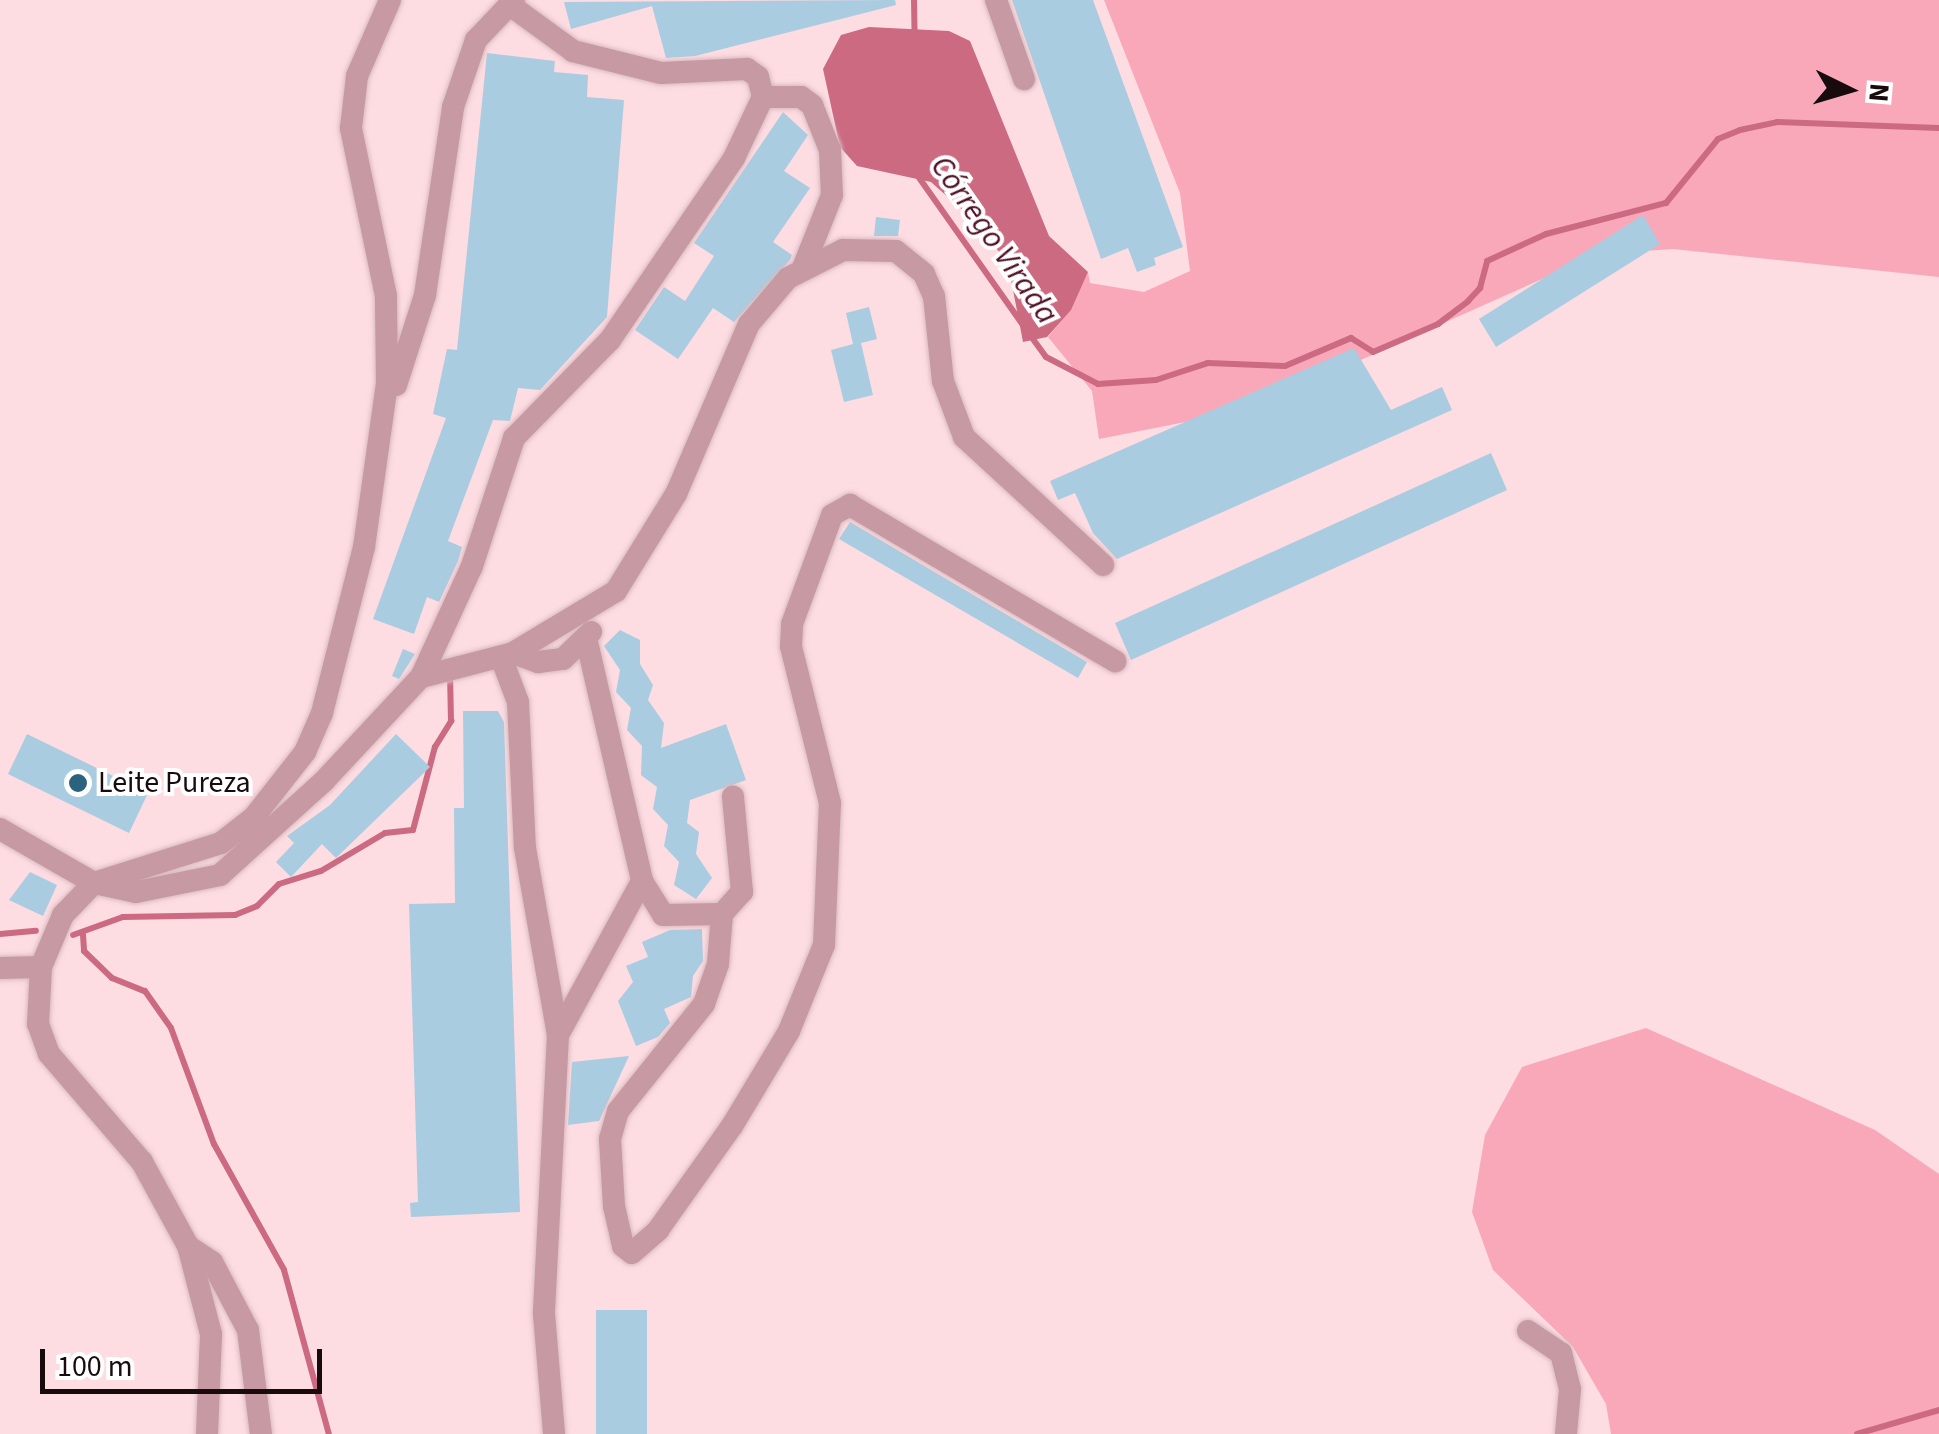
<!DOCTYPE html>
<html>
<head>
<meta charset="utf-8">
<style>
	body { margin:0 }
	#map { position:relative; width:1939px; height:1434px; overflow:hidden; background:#fddce2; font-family:"Source Sans 3",sans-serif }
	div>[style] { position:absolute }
	.green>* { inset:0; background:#f9a8b9 }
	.water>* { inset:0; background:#cb6a81 }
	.stream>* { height:6px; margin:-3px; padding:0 3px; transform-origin:3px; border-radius:3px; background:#cb6a81 }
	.building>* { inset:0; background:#aacce0 }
	.roads { filter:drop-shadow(0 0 2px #d8bbc0) drop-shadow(0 0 2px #d8bbc0) }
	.minor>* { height:22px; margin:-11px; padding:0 11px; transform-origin:11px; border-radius:11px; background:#c799a2 }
	.dots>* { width:28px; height:28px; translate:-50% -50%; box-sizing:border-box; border:5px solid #fff; border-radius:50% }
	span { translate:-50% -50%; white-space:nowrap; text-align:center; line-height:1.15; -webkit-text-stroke:8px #fff; paint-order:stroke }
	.poi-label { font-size:30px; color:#180b0e }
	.left { translate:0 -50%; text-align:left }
	.water-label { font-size:32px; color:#4d0e23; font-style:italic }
	.north { position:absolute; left:1799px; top:40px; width:100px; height:100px; -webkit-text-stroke:8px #fff; paint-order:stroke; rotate:95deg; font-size:28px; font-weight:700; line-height:40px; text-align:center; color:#180b0e }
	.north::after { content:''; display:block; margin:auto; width:35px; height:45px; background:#180b0e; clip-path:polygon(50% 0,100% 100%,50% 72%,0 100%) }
	.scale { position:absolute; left:40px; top:1349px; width:282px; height:45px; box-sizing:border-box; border:5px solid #180b0e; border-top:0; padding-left:12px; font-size:30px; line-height:35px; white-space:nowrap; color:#180b0e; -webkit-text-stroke:8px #fff; paint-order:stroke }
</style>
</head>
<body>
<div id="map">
	<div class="green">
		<i style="clip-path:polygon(1104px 0,1939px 0,1939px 277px,1673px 249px,1598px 254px,1251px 409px,1099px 439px,1092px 391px,1048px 337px,1070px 310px,1088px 272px,1090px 283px,1144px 292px,1190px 271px,1180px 193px)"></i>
		<i style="clip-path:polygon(1646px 1028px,1875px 1130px,1939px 1174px,1939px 1434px,1611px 1434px,1606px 1404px,1573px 1347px,1493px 1270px,1472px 1212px,1485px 1135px,1522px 1067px)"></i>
	</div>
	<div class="water">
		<i style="clip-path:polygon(869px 27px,949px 31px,970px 41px,1049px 236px,1088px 272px,1071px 310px,1047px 337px,1023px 342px,1008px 264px,979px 225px,931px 182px,857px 166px,840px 147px,823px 69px,841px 35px)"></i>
	</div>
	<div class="stream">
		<i style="left:914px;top:0;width:39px;rotate:89deg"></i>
		<i style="left:915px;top:172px;width:187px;rotate:54.8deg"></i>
		<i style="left:1030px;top:335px;width:27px;rotate:54deg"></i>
		<i style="left:1046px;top:357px;width:59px;rotate:27.4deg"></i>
		<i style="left:1098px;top:384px;width:58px;rotate:-3.9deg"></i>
		<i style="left:1156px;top:380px;width:55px;rotate:-18.1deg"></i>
		<i style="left:1208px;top:363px;width:77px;rotate:2.2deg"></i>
		<i style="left:1285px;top:366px;width:72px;rotate:-23deg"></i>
		<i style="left:1351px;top:338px;width:26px;rotate:32deg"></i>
		<i style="left:1373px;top:352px;width:71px;rotate:-23.3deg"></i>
		<i style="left:1438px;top:324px;width:38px;rotate:-37deg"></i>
		<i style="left:1468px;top:301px;width:18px;rotate:-47deg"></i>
		<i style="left:1480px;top:288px;width:28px;rotate:-75deg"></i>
		<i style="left:1487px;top:261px;width:65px;rotate:-24.6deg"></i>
		<i style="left:1546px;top:234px;width:124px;rotate:-14.5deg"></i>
		<i style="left:1666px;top:203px;width:82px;rotate:-50.9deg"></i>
		<i style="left:1718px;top:139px;width:24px;rotate:-22deg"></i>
		<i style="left:1740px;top:130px;width:38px;rotate:-12deg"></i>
		<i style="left:1777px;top:122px;width:162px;rotate:2.1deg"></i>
		<i style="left:0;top:934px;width:36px;rotate:-5deg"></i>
		<i style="left:73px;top:935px;width:53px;rotate:-19.8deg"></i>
		<i style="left:123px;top:917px;width:112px;rotate:-1deg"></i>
		<i style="left:235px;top:915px;width:24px;rotate:-22deg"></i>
		<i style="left:257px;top:906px;width:31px;rotate:-45deg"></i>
		<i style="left:279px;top:884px;width:44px;rotate:-17.2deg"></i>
		<i style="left:321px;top:871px;width:74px;rotate:-30.7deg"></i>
		<i style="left:385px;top:833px;width:28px;rotate:-6deg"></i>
		<i style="left:413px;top:830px;width:86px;rotate:-75.2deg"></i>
		<i style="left:435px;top:747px;width:31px;rotate:-58deg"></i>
		<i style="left:451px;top:721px;width:46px;rotate:-91.2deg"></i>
		<i style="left:83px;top:935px;width:16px;rotate:86deg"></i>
		<i style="left:84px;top:951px;width:39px;rotate:44deg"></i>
		<i style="left:112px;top:978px;width:35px;rotate:22deg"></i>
		<i style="left:145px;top:991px;width:45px;rotate:54.9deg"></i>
		<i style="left:171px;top:1028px;width:124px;rotate:69.7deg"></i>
		<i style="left:214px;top:1144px;width:144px;rotate:60.9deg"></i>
		<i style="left:284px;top:1270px;width:170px;rotate:74.7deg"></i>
		<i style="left:1857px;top:1434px;width:85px;rotate:-16.3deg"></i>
	</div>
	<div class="building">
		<i style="clip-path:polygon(895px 0,896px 5px,695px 56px,666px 58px,652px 6px,571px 29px,564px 2px)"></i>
		<i style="clip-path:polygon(1012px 0,1093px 0,1183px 247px,1154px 258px,1156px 265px,1137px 272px,1128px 248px,1101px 259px)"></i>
		<i style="clip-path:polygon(487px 53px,555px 61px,554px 72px,588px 75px,587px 97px,624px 100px,607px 317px,540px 390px,518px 388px,510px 421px,493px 420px,448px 541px,462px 547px,458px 561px,439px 602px,427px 597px,414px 634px,373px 619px,446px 418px,433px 414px,447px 349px,457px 350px)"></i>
		<i style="clip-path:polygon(783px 112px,808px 135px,784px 171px,810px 188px,773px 242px,792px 255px,790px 260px,734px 322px,713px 308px,678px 359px,635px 330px,664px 287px,685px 301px,714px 256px,694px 243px)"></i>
		<i style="clip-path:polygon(1643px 215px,1660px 244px,1496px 347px,1479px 319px)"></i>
		<i style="clip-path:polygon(876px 217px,900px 220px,898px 236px,874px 236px)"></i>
		<i style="clip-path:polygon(869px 307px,877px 339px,861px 343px,873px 395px,844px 402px,831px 350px,853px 344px,846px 313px)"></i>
		<i style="clip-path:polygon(1354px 348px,1391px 410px,1442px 387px,1452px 410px,1117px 559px,1093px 533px,1075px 493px,1058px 500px,1050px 481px)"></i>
		<i style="clip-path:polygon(1491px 453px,1507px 490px,1131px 660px,1115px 623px)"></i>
		<i style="clip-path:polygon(850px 522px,1087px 662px,1078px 678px,839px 539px)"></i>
		<i style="clip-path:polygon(620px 630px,640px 640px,640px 664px,653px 685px,648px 700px,664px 723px,661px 748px,726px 724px,746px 780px,690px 800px,687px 823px,699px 832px,696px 854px,712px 878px,696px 899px,674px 885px,679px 862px,664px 846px,668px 825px,653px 809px,657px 787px,641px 775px,642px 746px,627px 730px,631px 708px,616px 692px,620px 670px,604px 646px)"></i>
		<i style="clip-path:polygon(403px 649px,415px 654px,399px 679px,392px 676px)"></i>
		<i style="clip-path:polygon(463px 711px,498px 711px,504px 722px,520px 1212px,411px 1217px,410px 1203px,418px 1202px,409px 904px,455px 903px,454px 808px,464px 808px)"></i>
		<i style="clip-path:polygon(27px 734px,148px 793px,129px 833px,8px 774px)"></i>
		<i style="clip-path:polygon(396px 734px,430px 767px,336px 858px,322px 844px,291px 877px,276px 862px,294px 843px,287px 836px,330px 805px)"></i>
		<i style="clip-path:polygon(30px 872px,57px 885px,43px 916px,9px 900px)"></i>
		<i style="clip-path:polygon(702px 929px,703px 961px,693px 976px,691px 997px,664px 1009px,670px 1023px,658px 1037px,636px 1046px,618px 1001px,633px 982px,626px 966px,648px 957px,642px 942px,670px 930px)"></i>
		<i style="clip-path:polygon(629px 1056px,599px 1121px,568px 1125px,572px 1062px)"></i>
		<i style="clip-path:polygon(596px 1310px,647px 1310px,647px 1434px,596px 1434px)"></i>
	</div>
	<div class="roads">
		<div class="minor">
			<i style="left:996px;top:0;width:84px;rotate:70.5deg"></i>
			<i style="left:763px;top:97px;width:38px"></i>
			<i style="left:801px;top:97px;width:14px;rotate:36deg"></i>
			<i style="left:812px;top:105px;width:48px;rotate:68.2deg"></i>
			<i style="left:830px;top:150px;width:45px;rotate:87.5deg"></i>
			<i style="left:832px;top:195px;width:79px;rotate:111.7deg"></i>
			<i style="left:396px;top:385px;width:95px;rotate:-72.1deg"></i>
			<i style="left:425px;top:295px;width:190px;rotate:-81.5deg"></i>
			<i style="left:453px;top:107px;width:71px;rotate:-71.1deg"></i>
			<i style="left:476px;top:40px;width:55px;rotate:-46.5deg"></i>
			<i style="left:587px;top:642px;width:245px;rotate:77deg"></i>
			<i style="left:642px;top:881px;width:40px;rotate:58deg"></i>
			<i style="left:663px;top:915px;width:59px;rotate:-1deg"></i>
			<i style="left:722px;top:914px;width:30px;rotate:-48deg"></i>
			<i style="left:742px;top:892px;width:96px;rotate:-95.4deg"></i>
			<i style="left:513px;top:653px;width:27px;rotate:20deg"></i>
			<i style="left:538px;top:662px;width:25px;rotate:-7deg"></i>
			<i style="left:563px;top:659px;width:39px;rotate:-44deg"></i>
			<i style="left:501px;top:657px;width:48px;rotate:69.3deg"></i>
			<i style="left:518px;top:702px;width:146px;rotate:87.3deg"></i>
			<i style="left:525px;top:848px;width:190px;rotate:80deg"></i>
			<i style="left:558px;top:1035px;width:279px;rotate:92.9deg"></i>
			<i style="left:544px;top:1314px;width:120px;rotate:85.2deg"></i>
			<i style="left:421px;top:677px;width:122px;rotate:-65.3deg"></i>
			<i style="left:472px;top:566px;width:135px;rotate:-71.8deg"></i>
			<i style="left:514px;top:438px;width:137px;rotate:-45.6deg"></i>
			<i style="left:610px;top:340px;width:220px;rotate:-55.7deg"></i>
			<i style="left:734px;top:158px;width:68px;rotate:-64.6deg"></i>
			<i style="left:763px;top:97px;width:21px;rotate:-104deg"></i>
			<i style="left:758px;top:77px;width:14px;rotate:-144deg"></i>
			<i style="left:747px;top:69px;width:86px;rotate:177.3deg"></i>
			<i style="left:661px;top:73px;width:91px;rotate:-166deg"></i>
			<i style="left:573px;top:51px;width:78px;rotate:-143.9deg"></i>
			<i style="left:0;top:829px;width:108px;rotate:29.9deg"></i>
			<i style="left:94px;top:883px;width:43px;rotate:12.1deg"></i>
			<i style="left:136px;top:892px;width:86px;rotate:-11.4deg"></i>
			<i style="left:220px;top:875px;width:140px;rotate:-42.1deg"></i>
			<i style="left:324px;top:781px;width:142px;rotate:-47deg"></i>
			<i style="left:421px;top:677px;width:95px;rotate:-14.6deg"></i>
			<i style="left:513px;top:653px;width:120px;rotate:-31deg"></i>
			<i style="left:616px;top:591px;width:114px;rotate:-58.3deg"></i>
			<i style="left:676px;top:494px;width:185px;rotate:-66.8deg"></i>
			<i style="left:749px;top:324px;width:60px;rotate:-49.7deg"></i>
			<i style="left:788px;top:278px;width:62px;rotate:-27deg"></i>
			<i style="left:843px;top:250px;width:53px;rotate:1.1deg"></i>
			<i style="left:896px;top:251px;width:36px;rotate:39deg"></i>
			<i style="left:924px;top:274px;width:24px;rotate:66deg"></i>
			<i style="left:934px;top:296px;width:85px;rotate:84deg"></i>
			<i style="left:943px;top:381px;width:60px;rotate:69.4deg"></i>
			<i style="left:964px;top:437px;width:189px;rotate:42.6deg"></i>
			<i style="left:722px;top:914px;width:50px;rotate:94.6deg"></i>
			<i style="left:718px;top:964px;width:42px;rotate:109.3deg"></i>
			<i style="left:704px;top:1004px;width:137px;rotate:128.8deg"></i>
			<i style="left:618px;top:1111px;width:29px;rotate:106deg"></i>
			<i style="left:610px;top:1139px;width:67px;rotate:86.6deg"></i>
			<i style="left:614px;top:1206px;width:41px;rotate:77.3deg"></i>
			<i style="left:623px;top:1246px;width:11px;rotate:38deg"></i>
			<i style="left:632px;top:1253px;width:35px;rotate:-41deg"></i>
			<i style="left:658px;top:1230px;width:128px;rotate:-54.6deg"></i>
			<i style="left:732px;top:1126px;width:111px;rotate:-59deg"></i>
			<i style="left:789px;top:1031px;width:93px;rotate:-67.9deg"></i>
			<i style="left:824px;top:945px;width:142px;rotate:-87.6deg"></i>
			<i style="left:830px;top:803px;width:162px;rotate:-104deg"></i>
			<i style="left:791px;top:646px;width:22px;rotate:-87deg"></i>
			<i style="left:792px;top:624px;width:116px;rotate:-69.8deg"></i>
			<i style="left:832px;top:515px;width:21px;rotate:-29deg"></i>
			<i style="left:850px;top:505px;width:308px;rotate:30.5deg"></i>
			<i style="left:0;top:968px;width:41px;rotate:-1.4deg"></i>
			<i style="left:558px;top:1035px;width:175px;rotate:-61.4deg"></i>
			<i style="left:188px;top:1246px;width:29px;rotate:34deg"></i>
			<i style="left:212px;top:1262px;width:77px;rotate:62.1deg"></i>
			<i style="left:248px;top:1330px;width:105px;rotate:82.9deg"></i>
			<i style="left:1528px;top:1331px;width:40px;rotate:34deg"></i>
			<i style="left:1561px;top:1353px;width:37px;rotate:76deg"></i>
			<i style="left:1570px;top:1389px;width:45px;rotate:95.1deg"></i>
			<i style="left:207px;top:1434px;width:100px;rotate:-87.7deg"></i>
			<i style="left:211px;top:1334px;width:91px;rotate:-104.6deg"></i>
			<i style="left:188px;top:1246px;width:96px;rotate:-118.7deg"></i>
			<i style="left:142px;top:1162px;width:143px;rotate:-130.7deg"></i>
			<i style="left:49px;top:1054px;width:32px;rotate:-110deg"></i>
			<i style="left:38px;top:1024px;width:57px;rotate:-87deg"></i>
			<i style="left:41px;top:967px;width:56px;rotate:-67.1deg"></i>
			<i style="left:63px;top:915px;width:45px;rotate:-45.9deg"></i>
			<i style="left:94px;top:883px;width:133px;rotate:-17.5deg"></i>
			<i style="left:221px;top:843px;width:42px;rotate:-38.2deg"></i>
			<i style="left:254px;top:817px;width:83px;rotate:-51.9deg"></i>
			<i style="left:305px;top:752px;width:43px;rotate:-66.4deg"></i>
			<i style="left:322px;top:713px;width:171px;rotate:-75.8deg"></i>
			<i style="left:364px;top:547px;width:165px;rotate:-82deg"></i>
			<i style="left:387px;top:384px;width:88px;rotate:-90.7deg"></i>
			<i style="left:386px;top:296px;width:172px;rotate:-101.8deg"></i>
			<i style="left:351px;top:128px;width:52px;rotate:-83.4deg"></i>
			<i style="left:357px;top:76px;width:83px;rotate:-66.5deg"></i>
		</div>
	</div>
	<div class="dots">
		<i style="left:78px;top:783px;background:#2b627d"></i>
	</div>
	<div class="poi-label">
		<span class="left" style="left:98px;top:783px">Leite Pureza</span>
	</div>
	<div class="water-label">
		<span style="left:994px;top:240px;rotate:55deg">Córrego Virada</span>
	</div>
	<div class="north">N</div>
	<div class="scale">100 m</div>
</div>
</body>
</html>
